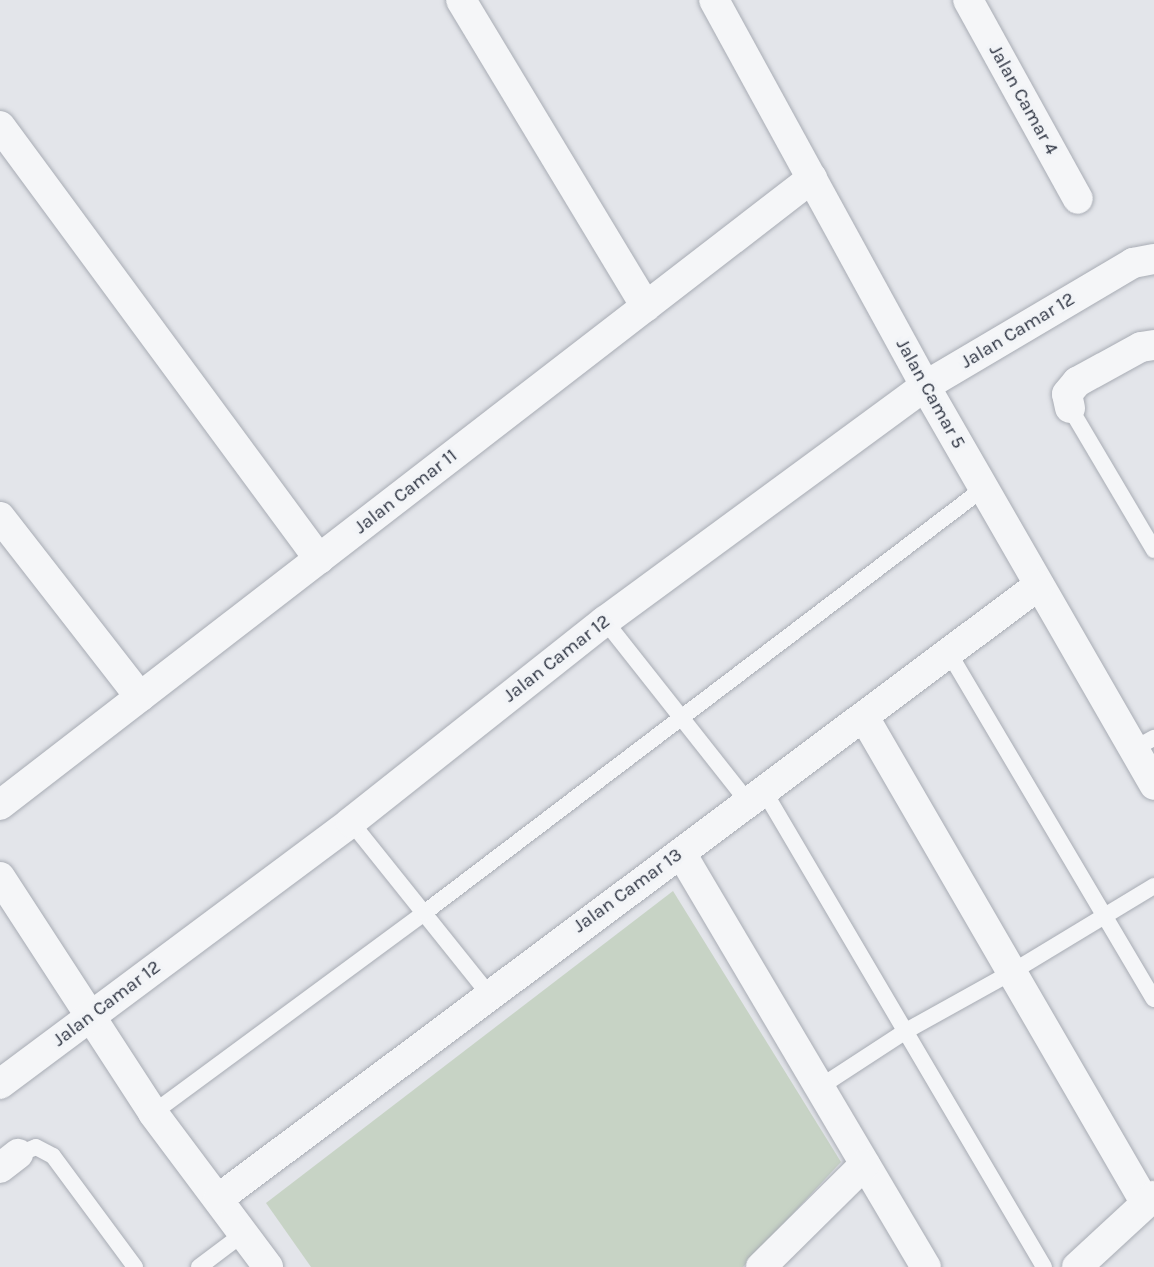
<!DOCTYPE html>
<html>
<head>
<meta charset="utf-8">
<style>
	body { margin:0 }
	#map { position:relative; width:1154px; height:1267px; overflow:hidden; background:#e3e5ea; font-family:Karla,sans-serif }
	div>[style] { position:absolute }
	.green>* { inset:0; background:#c7d3c5 }
	.roads { filter:drop-shadow(0 0 2px #a8acb4) drop-shadow(0 0 2px #a8acb4) }
	.lane>* { height:16px; margin:-8px; padding:0 8px; transform-origin:8px; border-radius:8px; background:#f5f6f8 }
	.street>* { height:30px; margin:-15px; padding:0 15px; transform-origin:15px; border-radius:15px; background:#f5f6f8 }
	span { translate:-50% -50%; white-space:nowrap; text-align:center; line-height:1.15; -webkit-text-stroke:7px #f2f4f7; paint-order:stroke }
	.street-label { font-size:19px; color:#2c3240 }
</style>
</head>
<body>
<div id="map">
	<div class="green">
		<i style="clip-path:polygon(673px 891px,841px 1162px,743px 1267px,311px 1267px,266px 1203px)"></i>
	</div>
	<div class="roads">
		<div class="lane">
			<i style="left:1070px;top:408px;width:165px;rotate:59.4deg"></i>
			<i style="left:605px;top:621px;width:231px;rotate:51.7deg"></i>
			<i style="left:949px;top:653px;width:402px;rotate:59.4deg"></i>
			<i style="left:1134px;top:749px;width:23px;rotate:-29deg"></i>
			<i style="left:764px;top:791px;width:552px;rotate:59.53deg"></i>
			<i style="left:351px;top:822px;width:219px;rotate:51.3deg"></i>
			<i style="left:820px;top:1087px;width:103px;rotate:-33.1deg"></i>
			<i style="left:906px;top:1031px;width:121px;rotate:-29.1deg"></i>
			<i style="left:1012px;top:972px;width:166px;rotate:-31.2deg"></i>
			<i style="left:153px;top:1113px;width:337px;rotate:-36.4deg"></i>
			<i style="left:424px;top:913px;width:703px;rotate:-37.2deg"></i>
			<i style="left:18px;top:1154px;width:19px;rotate:-21deg"></i>
			<i style="left:36px;top:1147px;width:19px;rotate:28deg"></i>
			<i style="left:53px;top:1156px;width:138px;rotate:53.5deg"></i>
			<i style="left:199px;top:1267px;width:55px;rotate:-36.9deg"></i>
		</div>
		<div class="street">
			<i style="left:461px;top:0;width:358px;rotate:58.9deg"></i>
			<i style="left:714px;top:0;width:440px;rotate:61.3deg"></i>
			<i style="left:925px;top:386px;width:460px;rotate:60.1deg"></i>
			<i style="left:968px;top:0;width:227px;rotate:61.1deg"></i>
			<i style="left:0;top:126px;width:538px;rotate:53.62deg"></i>
			<i style="left:1070px;top:408px;width:14px;rotate:-102deg"></i>
			<i style="left:1067px;top:394px;width:16px;rotate:-50deg"></i>
			<i style="left:1077px;top:382px;width:73px;rotate:-28.7deg"></i>
			<i style="left:1141px;top:347px;width:13px;rotate:-9deg"></i>
			<i style="left:0;top:517px;width:228px;rotate:52.1deg"></i>
			<i style="left:864px;top:717px;width:561px;rotate:59.91deg"></i>
			<i style="left:0;top:805px;width:1026px;rotate:-37.67deg"></i>
			<i style="left:681px;top:853px;width:481px;rotate:59.4deg"></i>
			<i style="left:0;top:877px;width:281px;rotate:57deg"></i>
			<i style="left:153px;top:1113px;width:192px;rotate:53.2deg"></i>
			<i style="left:0;top:1084px;width:438px;rotate:-36.7deg"></i>
			<i style="left:351px;top:822px;width:324px;rotate:-38.4deg"></i>
			<i style="left:605px;top:621px;width:397px;rotate:-36.3deg"></i>
			<i style="left:925px;top:386px;width:242px;rotate:-30.6deg"></i>
			<i style="left:1133px;top:263px;width:21px;rotate:-11deg"></i>
			<i style="left:0;top:1168px;width:23px;rotate:-38deg"></i>
			<i style="left:218px;top:1199px;width:1025px;rotate:-36.79deg"></i>
			<i style="left:761px;top:1267px;width:146px;rotate:-44.7deg"></i>
			<i style="left:1077px;top:1267px;width:105px;rotate:-42.7deg"></i>
		</div>
	</div>
	<div class="street-label">
		<span style="left:1023px;top:100px;rotate:61deg">Jalan Camar 4</span>
		<span style="left:1018px;top:331px;rotate:-31deg">Jalan Camar 12</span>
		<span style="left:930px;top:394px;rotate:61deg">Jalan Camar 5</span>
		<span style="left:406px;top:492px;rotate:-38deg">Jalan Camar 11</span>
		<span style="left:557px;top:659px;rotate:-38deg">Jalan Camar 12</span>
		<span style="left:628px;top:891px;rotate:-36deg">Jalan Camar 13</span>
		<span style="left:107px;top:1004px;rotate:-37deg">Jalan Camar 12</span>
	</div>
</div>
</body>
</html>
